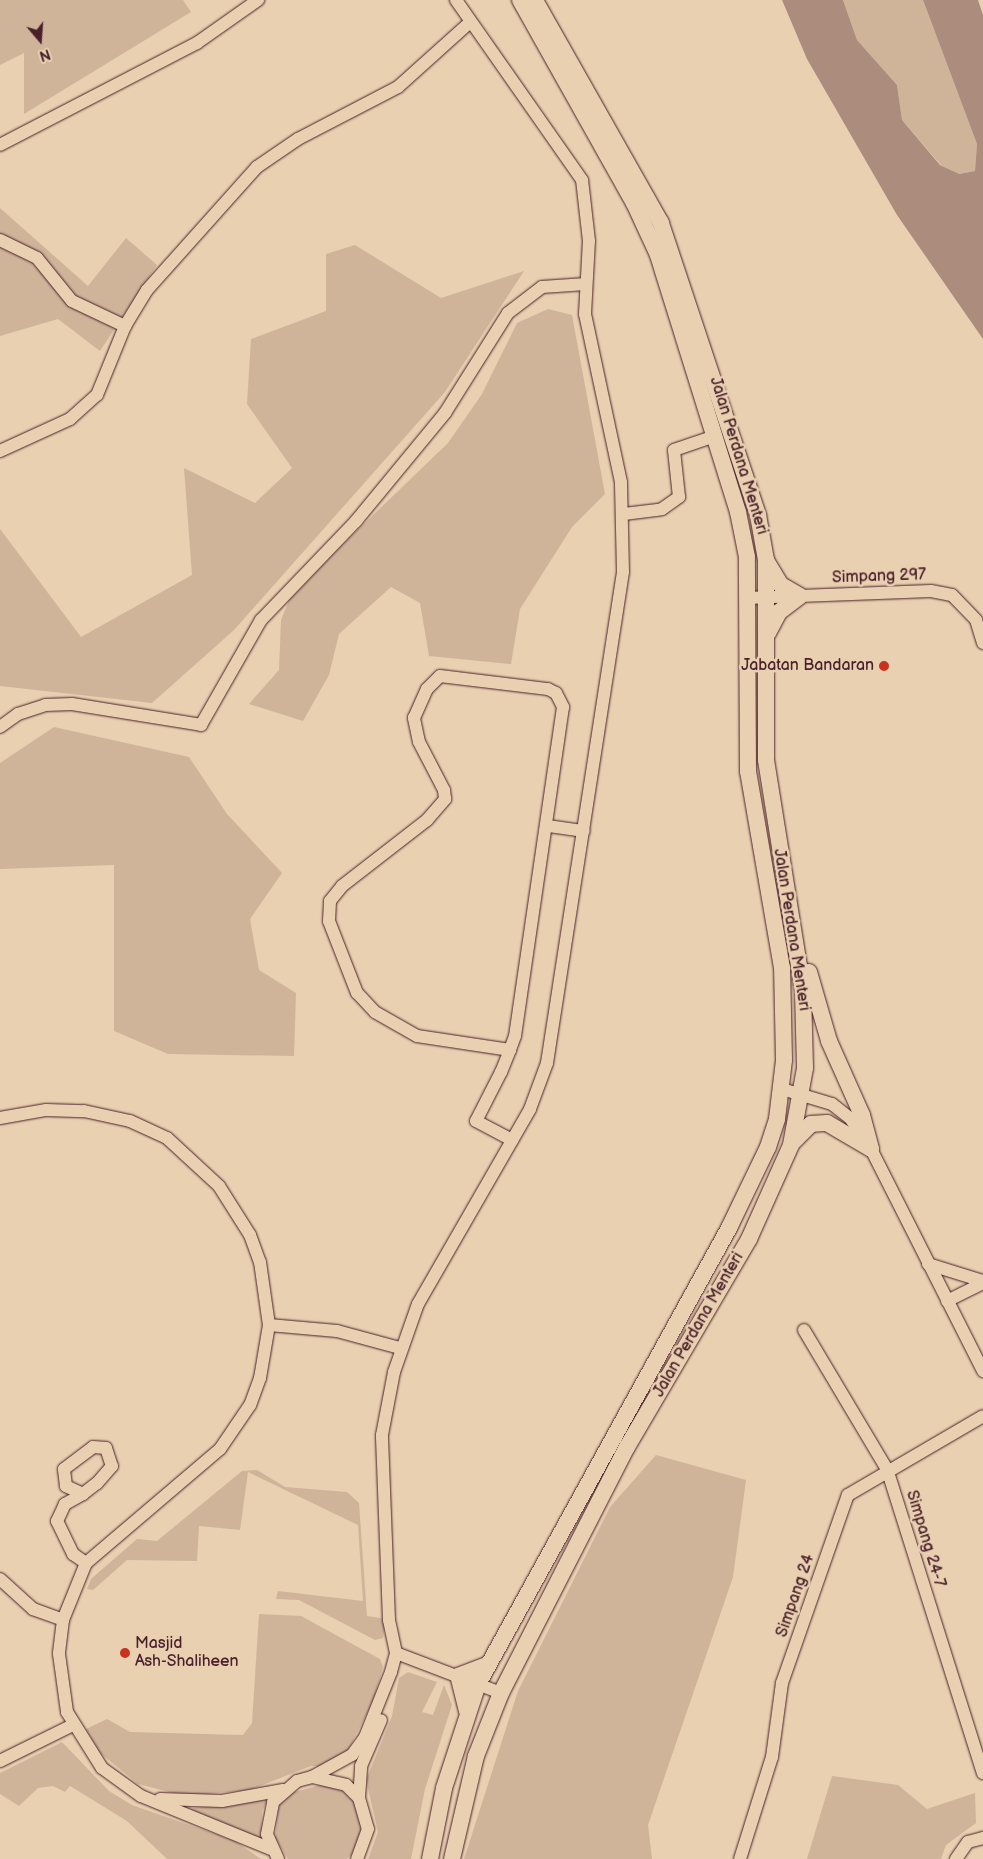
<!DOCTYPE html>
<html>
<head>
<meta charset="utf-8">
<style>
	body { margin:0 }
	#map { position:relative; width:983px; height:1859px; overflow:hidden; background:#e8d0b0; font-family:"Balsamiq Sans",sans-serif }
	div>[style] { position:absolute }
	.green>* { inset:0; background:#cfb49a }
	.water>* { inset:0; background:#ac8c7d }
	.roads { filter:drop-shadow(0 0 1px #4a1f2b) drop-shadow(0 0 1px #4a1f2b) }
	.minor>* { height:12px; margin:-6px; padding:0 6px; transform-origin:6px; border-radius:6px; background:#e8d0b0 }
	.major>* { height:16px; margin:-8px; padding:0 8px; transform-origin:8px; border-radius:8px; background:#e8d0b0 }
	.dots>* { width:14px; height:14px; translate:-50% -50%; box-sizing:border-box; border:2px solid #e8d0b0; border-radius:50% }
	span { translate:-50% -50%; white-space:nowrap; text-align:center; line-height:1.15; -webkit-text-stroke:5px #e8d0b0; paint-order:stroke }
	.street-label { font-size:16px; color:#4a1f2b }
	.poi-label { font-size:16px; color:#4a1f2b }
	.right { translate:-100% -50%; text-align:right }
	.left { translate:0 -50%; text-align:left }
	.north { position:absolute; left:15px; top:15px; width:50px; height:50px; -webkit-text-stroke:4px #e8d0b0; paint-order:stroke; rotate:162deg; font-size:14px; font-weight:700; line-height:20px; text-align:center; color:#4a1f2b }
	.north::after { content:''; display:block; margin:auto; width:18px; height:22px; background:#4a1f2b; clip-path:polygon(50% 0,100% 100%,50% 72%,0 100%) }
</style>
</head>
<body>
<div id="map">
	<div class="green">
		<i style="clip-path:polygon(0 0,183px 0,191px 12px,24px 114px,24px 53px,0 65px)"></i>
		<i style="clip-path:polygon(843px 0,923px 0,977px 144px,975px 171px,958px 174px,941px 165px,902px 120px,897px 85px,857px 40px)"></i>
		<i style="clip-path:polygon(0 208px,88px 286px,126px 238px,157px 265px,100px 351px,58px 319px,0 336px)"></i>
		<i style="clip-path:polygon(355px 245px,441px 298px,524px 271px,445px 392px,234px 630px,152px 703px,0 686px,0 529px,81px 637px,192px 575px,184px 468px,255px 503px,292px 468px,247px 404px,251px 339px,326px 311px,326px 254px)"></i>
		<i style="clip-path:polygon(548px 309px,572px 315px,605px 494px,572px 527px,520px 609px,511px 664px,429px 656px,420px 603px,391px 587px,339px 634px,329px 675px,303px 721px,249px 704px,279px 670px,281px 620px,292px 593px,448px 443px,482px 394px,517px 323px)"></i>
		<i style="clip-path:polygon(54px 727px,189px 757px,227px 814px,282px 873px,250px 919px,259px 970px,296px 993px,294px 1056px,168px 1054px,114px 1031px,114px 865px,0 869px,0 763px)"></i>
		<i style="clip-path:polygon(656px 1455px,746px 1480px,733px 1577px,648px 1825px,652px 1859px,464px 1859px,518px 1691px,610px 1507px)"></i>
		<i style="clip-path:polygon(257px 1470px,285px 1487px,347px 1492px,359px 1503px,367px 1616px,386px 1619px,383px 1638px,375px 1640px,299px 1600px,276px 1599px,278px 1591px,363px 1601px,358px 1525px,248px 1472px,240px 1530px,199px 1526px,197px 1561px,127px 1560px,93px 1590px,87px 1589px,91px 1579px,137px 1539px,157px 1541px,242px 1471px)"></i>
		<i style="clip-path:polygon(259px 1614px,301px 1616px,380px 1659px,383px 1667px,373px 1702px,347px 1752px,323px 1766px,311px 1766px,250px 1790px,185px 1796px,138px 1784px,100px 1753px,86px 1729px,107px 1719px,130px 1732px,243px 1735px,252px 1723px)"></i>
		<i style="clip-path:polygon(408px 1672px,437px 1682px,422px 1712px,433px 1715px,444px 1685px,452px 1705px,425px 1789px,411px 1859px,368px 1859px,378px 1832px,366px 1780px,392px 1716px,399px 1678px)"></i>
		<i style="clip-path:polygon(62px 1742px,109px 1791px,132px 1805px,235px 1841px,261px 1859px,167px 1859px,127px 1821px,70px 1786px,65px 1792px,53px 1786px,38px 1788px,19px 1806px,0 1794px,0 1773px)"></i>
		<i style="clip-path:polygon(832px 1776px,898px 1785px,927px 1809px,975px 1793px,976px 1823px,946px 1845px,941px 1859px,807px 1859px)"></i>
		<i style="clip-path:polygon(324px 1784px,340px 1789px,353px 1801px,361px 1817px,361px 1835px,354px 1852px,347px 1859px,288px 1859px,275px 1838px,279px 1806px,291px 1793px)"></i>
		<i style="clip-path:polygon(269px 1797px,262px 1811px,261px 1841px,189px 1809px)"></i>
	</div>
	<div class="water">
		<i style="clip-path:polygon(782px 0,843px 0,857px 40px,897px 85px,902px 120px,940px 165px,959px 174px,975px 171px,977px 144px,923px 0,978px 0,983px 15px,983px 339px,897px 215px,807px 59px)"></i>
	</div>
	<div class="roads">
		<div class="minor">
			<i style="left:0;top:145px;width:222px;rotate:-27.4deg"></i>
			<i style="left:197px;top:43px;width:75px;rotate:-35.2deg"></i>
			<i style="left:0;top:240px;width:41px;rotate:25.9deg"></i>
			<i style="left:37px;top:258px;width:55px;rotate:50.9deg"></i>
			<i style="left:72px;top:301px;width:59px;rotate:25.3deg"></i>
			<i style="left:0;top:451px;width:77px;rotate:-24.6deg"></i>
			<i style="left:70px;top:419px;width:36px;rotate:-42deg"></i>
			<i style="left:97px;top:395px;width:74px;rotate:-67.9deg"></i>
			<i style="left:125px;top:326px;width:42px;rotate:-58.6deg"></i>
			<i style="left:147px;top:290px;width:165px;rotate:-48.2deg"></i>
			<i style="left:257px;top:167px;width:50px;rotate:-34.3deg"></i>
			<i style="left:298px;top:139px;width:113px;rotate:-27.5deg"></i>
			<i style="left:398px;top:87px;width:94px;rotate:-42deg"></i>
			<i style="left:624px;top:514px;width:38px;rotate:-7deg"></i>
			<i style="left:662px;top:509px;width:21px;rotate:-35deg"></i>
			<i style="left:679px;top:497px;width:47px;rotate:-96.1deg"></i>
			<i style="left:674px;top:450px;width:43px;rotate:-18.9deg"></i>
			<i style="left:747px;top:598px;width:184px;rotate:-2.2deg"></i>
			<i style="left:931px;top:591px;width:21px;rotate:11deg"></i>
			<i style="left:952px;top:595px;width:35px;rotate:46deg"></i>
			<i style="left:976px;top:620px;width:24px;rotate:73deg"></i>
			<i style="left:0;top:727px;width:22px;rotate:-36deg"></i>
			<i style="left:18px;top:714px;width:28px;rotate:-18deg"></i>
			<i style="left:45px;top:705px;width:27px;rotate:-2deg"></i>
			<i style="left:72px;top:704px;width:131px;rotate:9.2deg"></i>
			<i style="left:201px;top:725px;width:121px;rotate:-60.3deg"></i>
			<i style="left:261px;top:620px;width:137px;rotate:-46.2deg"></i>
			<i style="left:356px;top:521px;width:140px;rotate:-50.5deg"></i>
			<i style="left:445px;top:413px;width:118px;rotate:-57.8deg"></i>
			<i style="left:508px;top:313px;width:43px;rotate:-37.4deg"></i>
			<i style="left:542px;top:287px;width:44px;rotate:-3.9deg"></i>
			<i style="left:548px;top:826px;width:36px;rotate:8deg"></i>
			<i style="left:510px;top:1050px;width:94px;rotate:-171.4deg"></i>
			<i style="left:417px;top:1036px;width:48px;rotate:-150.3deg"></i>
			<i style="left:375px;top:1012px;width:26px;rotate:-133deg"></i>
			<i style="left:357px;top:993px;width:77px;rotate:-111.3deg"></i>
			<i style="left:329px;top:921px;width:20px;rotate:-87deg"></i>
			<i style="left:330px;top:901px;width:19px;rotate:-51deg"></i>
			<i style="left:342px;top:886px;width:108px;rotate:-37.8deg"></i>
			<i style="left:427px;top:820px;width:28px;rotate:-49deg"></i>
			<i style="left:445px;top:799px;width:9px;rotate:-96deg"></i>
			<i style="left:444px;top:790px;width:54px;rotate:-117.5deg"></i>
			<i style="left:419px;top:742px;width:25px;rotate:-102deg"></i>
			<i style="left:414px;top:718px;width:32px;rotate:-66deg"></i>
			<i style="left:427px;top:689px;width:18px;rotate:-45deg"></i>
			<i style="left:440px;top:676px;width:109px;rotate:6.9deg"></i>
			<i style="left:548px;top:689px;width:9px;rotate:27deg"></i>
			<i style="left:556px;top:693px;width:16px;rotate:63deg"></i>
			<i style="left:563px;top:707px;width:332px;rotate:98.3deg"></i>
			<i style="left:515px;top:1036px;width:15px;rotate:110deg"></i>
			<i style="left:510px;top:1050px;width:24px;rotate:112deg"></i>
			<i style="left:501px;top:1072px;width:55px;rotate:117deg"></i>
			<i style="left:476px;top:1121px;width:41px;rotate:27.8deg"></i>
			<i style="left:782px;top:1089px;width:52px;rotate:16.7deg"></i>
			<i style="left:832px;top:1104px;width:23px;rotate:38deg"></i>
			<i style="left:850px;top:1118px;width:37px;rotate:56deg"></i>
			<i style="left:871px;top:1149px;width:249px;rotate:63.2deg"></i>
			<i style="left:0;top:1118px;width:47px;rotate:-9.9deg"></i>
			<i style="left:46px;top:1110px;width:38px;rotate:2deg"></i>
			<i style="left:84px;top:1111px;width:47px;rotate:12.3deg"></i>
			<i style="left:130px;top:1121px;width:41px;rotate:24.7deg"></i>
			<i style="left:167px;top:1138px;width:71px;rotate:42.7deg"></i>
			<i style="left:219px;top:1186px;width:58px;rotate:57.7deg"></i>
			<i style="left:250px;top:1235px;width:29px;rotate:70deg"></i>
			<i style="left:260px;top:1262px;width:64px;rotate:81.9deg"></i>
			<i style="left:269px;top:1325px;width:54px;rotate:99.6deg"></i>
			<i style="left:260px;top:1378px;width:29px;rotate:110deg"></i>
			<i style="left:250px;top:1405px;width:53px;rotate:124.3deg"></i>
			<i style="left:220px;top:1449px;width:176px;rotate:139.6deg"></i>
			<i style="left:86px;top:1563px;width:61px;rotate:112deg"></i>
			<i style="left:63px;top:1620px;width:34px;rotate:97deg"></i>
			<i style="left:59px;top:1654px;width:59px;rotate:82.1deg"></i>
			<i style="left:67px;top:1712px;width:66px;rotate:58deg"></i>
			<i style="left:102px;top:1768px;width:48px;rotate:35.7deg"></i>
			<i style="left:141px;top:1796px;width:140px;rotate:22.2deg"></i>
			<i style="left:928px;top:1264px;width:58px;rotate:17.2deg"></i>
			<i style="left:947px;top:1301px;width:40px;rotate:-26.6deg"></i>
			<i style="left:269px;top:1325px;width:68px;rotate:5deg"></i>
			<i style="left:337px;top:1331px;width:65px;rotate:15.1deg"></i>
			<i style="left:804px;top:1330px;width:162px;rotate:59.2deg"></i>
			<i style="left:887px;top:1469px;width:319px;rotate:72.5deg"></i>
			<i style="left:83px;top:1494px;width:19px;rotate:-155deg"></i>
			<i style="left:66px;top:1486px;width:17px;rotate:-97deg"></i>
			<i style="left:64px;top:1469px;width:36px;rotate:-37deg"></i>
			<i style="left:93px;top:1447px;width:13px;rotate:4deg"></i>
			<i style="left:106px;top:1448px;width:19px;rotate:72deg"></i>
			<i style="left:112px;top:1466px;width:23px;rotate:131deg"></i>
			<i style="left:97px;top:1483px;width:18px;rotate:142deg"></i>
			<i style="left:83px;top:1494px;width:21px;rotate:151deg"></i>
			<i style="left:65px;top:1504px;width:19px;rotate:115deg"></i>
			<i style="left:57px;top:1521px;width:37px;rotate:64deg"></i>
			<i style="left:73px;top:1554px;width:16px;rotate:35deg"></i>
			<i style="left:0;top:1579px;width:45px;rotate:42.3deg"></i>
			<i style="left:33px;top:1609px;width:32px;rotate:20deg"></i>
			<i style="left:396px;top:1653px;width:112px;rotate:20.9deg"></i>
			<i style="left:0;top:1761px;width:81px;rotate:-26.3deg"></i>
			<i style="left:312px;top:1777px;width:46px;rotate:-28.8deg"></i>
			<i style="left:352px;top:1755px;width:22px;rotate:-54deg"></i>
			<i style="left:365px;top:1737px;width:70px;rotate:-68.2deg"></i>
			<i style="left:391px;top:1672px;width:20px;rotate:-75deg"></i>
			<i style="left:396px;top:1653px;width:34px;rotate:-102deg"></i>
			<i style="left:389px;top:1620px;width:185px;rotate:-92.2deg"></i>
			<i style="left:382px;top:1435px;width:64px;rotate:-79.2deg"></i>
			<i style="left:394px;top:1372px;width:72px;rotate:-70.6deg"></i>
			<i style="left:418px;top:1304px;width:225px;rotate:-60.1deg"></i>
			<i style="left:530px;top:1109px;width:49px;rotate:-69.7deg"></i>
			<i style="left:547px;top:1063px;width:497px;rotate:-81.2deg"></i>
			<i style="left:623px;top:572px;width:90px;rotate:-91.3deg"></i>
			<i style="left:621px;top:482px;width:172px;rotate:-102.1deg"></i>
			<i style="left:585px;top:314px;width:73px;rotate:-86.9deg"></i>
			<i style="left:589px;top:241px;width:61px;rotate:-96.5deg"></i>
			<i style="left:582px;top:180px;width:220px;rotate:-125deg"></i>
			<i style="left:359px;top:1798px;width:32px;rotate:-86deg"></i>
			<i style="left:361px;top:1766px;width:50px;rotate:-66.5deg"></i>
			<i style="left:160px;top:1799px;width:62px;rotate:1.8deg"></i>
			<i style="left:222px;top:1801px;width:62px;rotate:-10.2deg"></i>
			<i style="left:278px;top:1859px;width:27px;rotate:-114deg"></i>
			<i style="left:267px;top:1834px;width:33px;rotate:-79deg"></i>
			<i style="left:273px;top:1802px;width:32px;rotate:-41deg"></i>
			<i style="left:297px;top:1781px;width:16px;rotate:-15deg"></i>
			<i style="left:312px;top:1777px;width:35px;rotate:13deg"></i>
			<i style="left:346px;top:1785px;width:18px;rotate:45deg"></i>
			<i style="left:359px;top:1798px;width:32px;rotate:74deg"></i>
			<i style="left:368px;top:1829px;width:32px;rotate:110deg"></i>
			<i style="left:740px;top:1859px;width:107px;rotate:-72.6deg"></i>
			<i style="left:772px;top:1757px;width:75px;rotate:-82.3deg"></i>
			<i style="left:782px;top:1683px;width:199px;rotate:-70.7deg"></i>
			<i style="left:848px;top:1495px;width:156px;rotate:-30.3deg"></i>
			<i style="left:956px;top:1859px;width:21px;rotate:-55deg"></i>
			<i style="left:968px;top:1842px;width:16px;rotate:-15deg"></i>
		</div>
		<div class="major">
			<i style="left:767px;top:562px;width:27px;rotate:59deg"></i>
			<i style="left:781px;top:585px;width:22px;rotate:30deg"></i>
			<i style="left:768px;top:633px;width:24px;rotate:-62deg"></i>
			<i style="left:779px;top:612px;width:26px;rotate:-37deg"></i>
			<i style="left:809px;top:972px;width:72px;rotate:73.8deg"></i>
			<i style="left:829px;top:1041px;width:81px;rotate:66deg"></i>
			<i style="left:862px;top:1115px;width:35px;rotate:75deg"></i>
			<i style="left:794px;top:1141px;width:24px;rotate:-45deg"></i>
			<i style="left:811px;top:1124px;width:16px;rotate:-4deg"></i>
			<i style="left:827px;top:1123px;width:51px;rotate:30.6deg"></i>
			<i style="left:467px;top:1711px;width:36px;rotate:-104deg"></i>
			<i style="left:458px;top:1676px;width:33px;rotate:-21deg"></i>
			<i style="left:430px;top:1859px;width:72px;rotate:-78.8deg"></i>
			<i style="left:444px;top:1788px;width:109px;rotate:-71.9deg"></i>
			<i style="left:478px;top:1684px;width:521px;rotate:-61.17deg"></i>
			<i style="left:729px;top:1228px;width:90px;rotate:-64.3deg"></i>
			<i style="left:768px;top:1147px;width:29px;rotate:-72deg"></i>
			<i style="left:777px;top:1119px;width:59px;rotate:-83.2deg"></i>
			<i style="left:784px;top:1060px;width:92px;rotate:-91.2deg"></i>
			<i style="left:782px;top:968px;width:199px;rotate:-99.8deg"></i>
			<i style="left:748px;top:772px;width:215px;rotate:-90.3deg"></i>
			<i style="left:747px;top:557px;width:46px;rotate:-101.3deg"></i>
			<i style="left:738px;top:512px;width:269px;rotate:-107.3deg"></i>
			<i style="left:658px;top:255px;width:57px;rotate:-114.8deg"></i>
			<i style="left:634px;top:203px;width:233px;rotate:-119.3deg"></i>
			<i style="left:452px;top:1859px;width:106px;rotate:-76.9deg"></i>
			<i style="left:476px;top:1756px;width:68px;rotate:-68.4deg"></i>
			<i style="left:501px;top:1693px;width:276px;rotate:-62.9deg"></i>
			<i style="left:627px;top:1447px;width:241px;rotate:-59.6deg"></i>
			<i style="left:749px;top:1239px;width:103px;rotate:-65.9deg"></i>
			<i style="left:791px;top:1145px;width:78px;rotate:-79.7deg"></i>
			<i style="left:805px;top:1068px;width:77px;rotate:-91.5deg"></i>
			<i style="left:803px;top:991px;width:234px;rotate:-99.1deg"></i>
			<i style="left:766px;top:760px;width:200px;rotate:-90deg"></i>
			<i style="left:766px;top:560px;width:46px;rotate:-100.1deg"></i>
			<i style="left:758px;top:515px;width:308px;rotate:-108.4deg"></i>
			<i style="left:661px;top:223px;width:256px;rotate:-119.5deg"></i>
		</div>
	</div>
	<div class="dots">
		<i style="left:884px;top:666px;background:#c8321e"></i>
		<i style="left:125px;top:1653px;background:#c8321e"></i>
	</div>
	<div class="street-label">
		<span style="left:738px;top:456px;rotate:73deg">Jalan Perdana Menteri</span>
		<span style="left:879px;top:577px;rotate:-2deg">Simpang 297</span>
		<span style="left:791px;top:930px;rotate:81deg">Jalan Perdana Menteri</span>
		<span style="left:699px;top:1325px;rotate:-60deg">Jalan Perdana Menteri</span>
		<span style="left:925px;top:1539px;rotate:73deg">Simpang 24-7</span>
		<span style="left:796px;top:1596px;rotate:-71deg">Simpang 24</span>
	</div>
	<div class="poi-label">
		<span class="right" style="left:874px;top:666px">Jabatan Bandaran</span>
		<span class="left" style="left:135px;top:1653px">Masjid<br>Ash-Shaliheen</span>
	</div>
	<div class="north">N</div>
</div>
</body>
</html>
